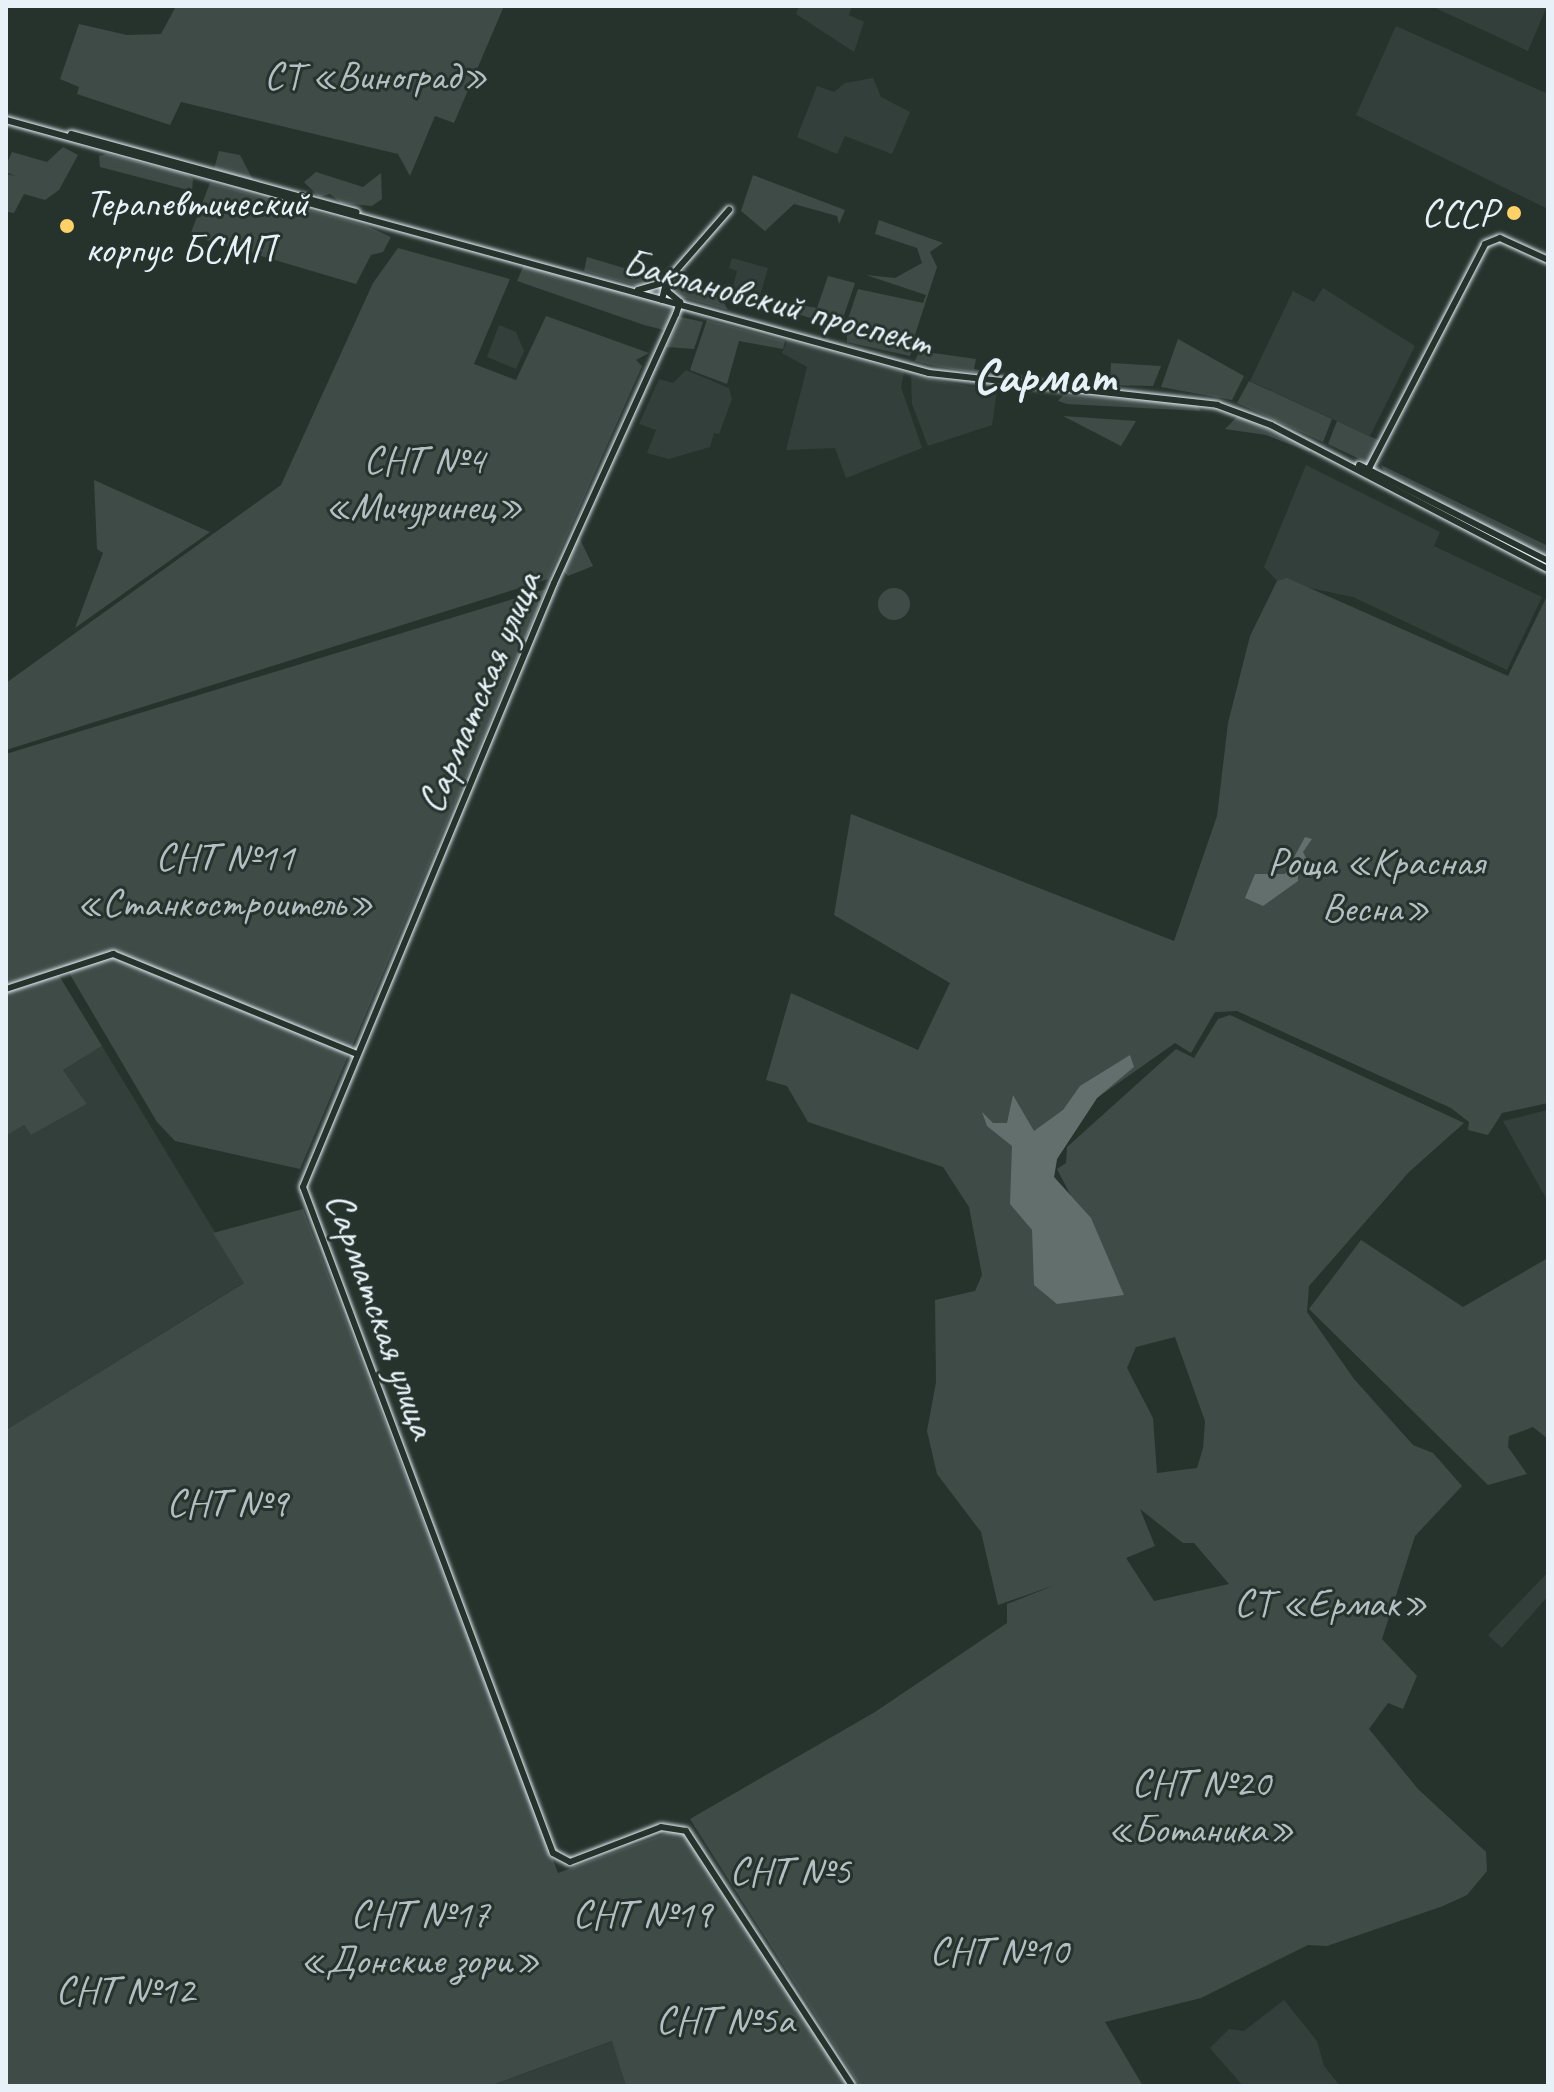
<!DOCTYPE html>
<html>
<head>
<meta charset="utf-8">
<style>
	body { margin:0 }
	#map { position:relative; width:1554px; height:2092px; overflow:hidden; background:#26332d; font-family:Caveat,sans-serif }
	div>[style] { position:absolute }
	.built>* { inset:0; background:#333f3a }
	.green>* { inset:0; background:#3e4b47 }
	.round { border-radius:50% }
	.water>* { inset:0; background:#636f6d }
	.roads { filter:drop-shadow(0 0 2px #e8f1f8) drop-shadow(0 0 2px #e8f1f8) }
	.secondary>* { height:6px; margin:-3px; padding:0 3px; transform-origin:3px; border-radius:3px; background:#26332d }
	.primary>* { height:6px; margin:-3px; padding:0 3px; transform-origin:3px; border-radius:3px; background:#26332d }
	.dots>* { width:22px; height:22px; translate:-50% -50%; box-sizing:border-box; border:4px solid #26332d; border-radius:50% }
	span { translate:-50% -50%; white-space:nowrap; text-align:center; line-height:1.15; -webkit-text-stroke:6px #26332d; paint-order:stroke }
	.park-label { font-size:40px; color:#b5bfc3 }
	.poi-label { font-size:40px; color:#e8f1f8 }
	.left { translate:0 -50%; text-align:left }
	.right { translate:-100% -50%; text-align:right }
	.street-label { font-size:40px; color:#e8f1f8 }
	.district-label { font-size:48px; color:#e8f1f8; font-weight:700 }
	.frame { position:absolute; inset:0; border:8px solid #e8f1f8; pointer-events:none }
</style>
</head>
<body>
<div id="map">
	<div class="built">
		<i style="clip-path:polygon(799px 6px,852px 6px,849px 15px,864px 22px,854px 52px,796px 14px)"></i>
		<i style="clip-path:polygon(1431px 6px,1547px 6px,1528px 51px)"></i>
		<i style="clip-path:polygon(1396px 26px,1548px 94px,1548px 209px,1356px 115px)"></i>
		<i style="clip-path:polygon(873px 78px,881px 97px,910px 112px,892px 154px,845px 136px,837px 154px,797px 137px,817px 86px,834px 92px,845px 83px)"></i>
		<i style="clip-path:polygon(732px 258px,768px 268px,759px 299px,732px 291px,737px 271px,729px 268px)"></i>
		<i style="clip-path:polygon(1323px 288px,1415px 346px,1370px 436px,1250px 381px,1293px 291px,1314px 302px)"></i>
		<i style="clip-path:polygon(499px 325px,516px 332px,524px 351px,516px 369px,487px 357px)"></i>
		<i style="clip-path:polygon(787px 340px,904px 372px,901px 387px,922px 448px,846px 478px,835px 448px,786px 450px,807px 367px,782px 353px)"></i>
		<i style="clip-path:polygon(686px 370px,729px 388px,732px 399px,719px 434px,714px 433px,710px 447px,669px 459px,647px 453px,656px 430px,639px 424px,659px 379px,673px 383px)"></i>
		<i style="clip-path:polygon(911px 376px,997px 391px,992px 425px,928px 446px,912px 404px)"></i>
		<i style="clip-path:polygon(1306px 465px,1440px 532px,1434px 546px,1542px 597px,1507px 670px,1353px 597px,1277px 581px,1264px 567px)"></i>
		<i style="clip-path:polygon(102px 1046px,245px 1282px,6px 1430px,6px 1136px,24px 1125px,31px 1135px,87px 1104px,63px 1070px)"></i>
		<i style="clip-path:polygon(1548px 1110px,1548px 1202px,1503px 1121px)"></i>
		<i style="clip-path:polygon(1548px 1572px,1548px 1596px,1502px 1648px,1488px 1635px)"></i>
		<i style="clip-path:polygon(1284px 2000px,1317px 2041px,1324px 2066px,1340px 2086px,1243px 2086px,1210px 2048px,1229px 2029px,1244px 2031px)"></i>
		<i style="clip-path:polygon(613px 2041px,626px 2086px,490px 2086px)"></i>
	</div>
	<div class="green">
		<i style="clip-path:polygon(176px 6px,504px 6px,454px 123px,435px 116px,410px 176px,398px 154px,181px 102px,170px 125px,77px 94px,79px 87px,60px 79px,79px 24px,127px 35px,161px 34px)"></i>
		<i style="clip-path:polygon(63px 147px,78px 155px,59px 190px,45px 200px,24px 194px,14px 213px,8px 212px,6px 174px,15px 176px,6px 172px,6px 165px,12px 152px,47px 162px)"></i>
		<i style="clip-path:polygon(219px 151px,240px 155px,253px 180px,214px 169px)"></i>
		<i style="clip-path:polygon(106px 154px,186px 174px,193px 179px,192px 191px,100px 167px,99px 156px)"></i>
		<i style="clip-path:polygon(316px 172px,363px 187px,381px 173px,382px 199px,372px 206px,341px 203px,330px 194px,319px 197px,304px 182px)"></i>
		<i style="clip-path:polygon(753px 175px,845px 210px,839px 224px,837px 216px,794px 204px,765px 231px,741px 211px)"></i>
		<i style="clip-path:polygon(210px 183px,367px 226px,391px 237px,383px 252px,371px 255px,356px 284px,190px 235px)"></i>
		<i style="clip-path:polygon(879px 220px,943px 243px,930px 252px,937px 267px,912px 344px,846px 325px,858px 289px,923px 303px,926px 295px,866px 275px,895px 278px,922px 263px,917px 248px,875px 234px)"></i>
		<i style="clip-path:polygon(398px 248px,510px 279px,474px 364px,516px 380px,546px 316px,649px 353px,636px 360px,642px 366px,548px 579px,6px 750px,6px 683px,281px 485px,373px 283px)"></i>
		<i style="clip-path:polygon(587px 257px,661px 279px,641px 287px,584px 271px)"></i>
		<i style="clip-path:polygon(524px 265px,670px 305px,673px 312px,664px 330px,644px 325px,517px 281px)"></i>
		<i style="clip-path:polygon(828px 276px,855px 283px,842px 321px,833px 325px,791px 312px,794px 304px,817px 308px)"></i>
		<i style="clip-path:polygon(672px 282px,719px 295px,728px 310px,673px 295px)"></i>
		<i style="clip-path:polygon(681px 317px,703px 322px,694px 349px,666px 347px)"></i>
		<i style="clip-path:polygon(707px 320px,785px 341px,783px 349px,739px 341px,727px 384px,690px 370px)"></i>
		<i style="clip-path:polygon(847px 331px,913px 347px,912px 351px,910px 356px,847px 342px)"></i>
		<i style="clip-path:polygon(1178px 339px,1244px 376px,1232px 400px,1161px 387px)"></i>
		<i style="clip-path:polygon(919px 351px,976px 359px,974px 369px,1018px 379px,934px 366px,915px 361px)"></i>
		<i style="clip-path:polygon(1111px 363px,1161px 366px,1153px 386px,1110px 385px)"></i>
		<i style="clip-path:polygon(1249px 381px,1332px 419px,1323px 442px,1237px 403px)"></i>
		<i style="clip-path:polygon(1063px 395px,1196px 404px,1201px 411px,1067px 404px,1058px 401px)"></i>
		<i style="clip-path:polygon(1063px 416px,1136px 421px,1121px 446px)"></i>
		<i style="clip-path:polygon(1238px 416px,1311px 448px,1309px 452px,1266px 435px,1225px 429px)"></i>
		<i style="clip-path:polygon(1337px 421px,1380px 441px,1368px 463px,1328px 444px)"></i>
		<i style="clip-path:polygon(1381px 465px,1548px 546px,1548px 558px,1385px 474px)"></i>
		<i style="clip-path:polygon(94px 480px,210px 532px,75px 628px,103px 553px,97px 549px)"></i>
		<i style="clip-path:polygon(578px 535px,593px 566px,568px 576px,562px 570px)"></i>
		<i style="clip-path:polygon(evenodd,1287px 578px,1508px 676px,1548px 594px,1548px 1103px,1502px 1113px,1488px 1135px,1468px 1130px,1469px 1122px,1451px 1108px,1237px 1011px,1215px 1012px,1191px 1053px,1175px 1043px,1097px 1098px,1057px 1159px,1054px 1177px,1071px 1196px,1057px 1169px,1066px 1163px,1067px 1147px,1176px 1049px,1194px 1058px,1218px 1019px,1230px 1015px,1464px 1123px,1409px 1172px,1309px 1286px,1307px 1312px,1354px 1379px,1413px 1445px,1433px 1453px,1462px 1486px,1415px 1536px,1382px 1639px,1417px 1676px,1403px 1709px,1388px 1703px,1369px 1729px,1418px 1789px,1486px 1852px,1487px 1871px,1467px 1895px,1443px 1906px,1327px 1946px,1308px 1945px,1201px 1998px,1105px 2022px,1143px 2086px,860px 2086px,690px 1819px,875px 1712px,1007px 1623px,1007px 1604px,1055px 1585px,998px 1605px,981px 1532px,937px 1474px,927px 1431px,936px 1382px,935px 1300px,975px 1291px,982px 1275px,969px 1207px,943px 1167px,808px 1122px,787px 1086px,766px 1080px,791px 993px,918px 1050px,950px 983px,834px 915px,851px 814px,1174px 941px,1217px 816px,1228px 723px,1250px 636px,1277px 581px,1287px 578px,1175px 1337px,1205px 1421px,1203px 1448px,1197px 1468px,1157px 1473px,1153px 1418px,1127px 1368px,1136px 1347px,1175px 1337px,1287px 578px,1140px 1509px,1183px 1543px,1194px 1543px,1229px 1584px,1154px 1601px,1126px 1558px,1155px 1546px,1140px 1509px)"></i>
		<i class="round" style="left:878px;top:588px;width:32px;height:32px"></i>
		<i style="clip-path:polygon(546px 589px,300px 1169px,175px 1141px,157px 1122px,65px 966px,6px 985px,6px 754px)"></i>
		<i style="clip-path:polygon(58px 974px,102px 1046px,63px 1070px,87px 1104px,31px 1135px,24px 1125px,6px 1136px,6px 990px)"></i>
		<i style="clip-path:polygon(303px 1209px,558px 1873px,675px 1830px,686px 1834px,848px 2086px,626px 2086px,612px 2041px,490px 2086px,6px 2086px,6px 1430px,244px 1283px,213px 1233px)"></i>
		<i style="clip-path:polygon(1361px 1240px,1463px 1307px,1548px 1258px,1548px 1439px,1533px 1427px,1509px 1436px,1508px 1447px,1527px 1474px,1488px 1485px,1309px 1309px)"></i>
	</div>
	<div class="water">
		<i style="clip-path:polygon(1305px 837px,1312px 839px,1303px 852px,1307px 860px,1298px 864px,1298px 881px,1263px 906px,1245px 898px,1255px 874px,1285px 874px)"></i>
		<i style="clip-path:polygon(1130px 1055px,1134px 1067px,1097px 1098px,1057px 1159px,1054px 1177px,1091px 1218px,1124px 1295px,1057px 1304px,1034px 1285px,1032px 1230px,1010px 1204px,1012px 1146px,987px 1126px,982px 1112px,993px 1123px,1007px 1123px,1013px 1095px,1034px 1131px,1063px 1110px,1080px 1086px)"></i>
	</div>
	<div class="roads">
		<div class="secondary">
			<i style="left:666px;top:282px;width:10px;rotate:79deg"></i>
			<i style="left:668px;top:292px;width:16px;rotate:40deg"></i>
			<i style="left:680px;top:302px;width:13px;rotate:108deg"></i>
			<i style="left:676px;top:314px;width:295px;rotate:114.4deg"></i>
			<i style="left:554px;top:583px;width:654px;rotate:112.57deg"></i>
			<i style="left:303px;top:1187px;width:711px;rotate:69.43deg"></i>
			<i style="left:553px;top:1853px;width:19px;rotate:28deg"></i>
			<i style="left:570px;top:1862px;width:97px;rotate:-21deg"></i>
			<i style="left:661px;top:1827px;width:25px;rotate:9deg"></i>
			<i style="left:686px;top:1831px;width:304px;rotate:56.9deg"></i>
			<i style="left:638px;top:290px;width:29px;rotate:-16deg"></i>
			<i style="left:662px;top:300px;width:18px;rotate:-77deg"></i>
			<i style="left:666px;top:282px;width:96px;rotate:-48.8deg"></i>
			<i style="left:1366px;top:474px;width:259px;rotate:-62.6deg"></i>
			<i style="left:1485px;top:244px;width:16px;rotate:-22deg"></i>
			<i style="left:1500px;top:238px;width:53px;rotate:24.6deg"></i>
			<i style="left:6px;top:989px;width:113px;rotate:-18.1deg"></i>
			<i style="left:113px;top:954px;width:261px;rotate:22.3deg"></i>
		</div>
		<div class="primary">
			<i style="left:6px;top:120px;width:957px;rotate:15.33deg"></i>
			<i style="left:929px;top:373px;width:290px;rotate:6.3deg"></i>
			<i style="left:1217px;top:405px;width:58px;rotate:20.3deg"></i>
			<i style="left:1271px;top:425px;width:312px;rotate:27.5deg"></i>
			<i style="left:71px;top:134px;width:296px;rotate:15.3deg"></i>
			<i style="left:1359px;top:465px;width:212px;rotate:26.9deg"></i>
		</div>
	</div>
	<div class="dots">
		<i style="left:1514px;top:213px;background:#ffd166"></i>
		<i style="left:67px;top:226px;background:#ffd166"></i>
	</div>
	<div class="park-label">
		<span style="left:376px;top:76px">СТ «Виноград»</span>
		<span style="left:424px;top:483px">СНТ №4<br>«Мичуринец»</span>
		<span style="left:225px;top:880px">СНТ №11<br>«Станкостроитель»</span>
		<span style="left:1376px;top:885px">Роща «Красная<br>Весна»</span>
		<span style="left:227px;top:1503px">СНТ №9</span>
		<span style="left:1331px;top:1603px">СТ «Ермак»</span>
		<span style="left:1201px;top:1806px">СНТ №20<br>«Ботаника»</span>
		<span style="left:790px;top:1871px">СНТ №5</span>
		<span style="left:420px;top:1937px">СНТ №17<br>«Донские зори»</span>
		<span style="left:642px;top:1914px">СНТ №19</span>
		<span style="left:999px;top:1951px">СНТ №10</span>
		<span style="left:125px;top:1990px">СНТ №12</span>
		<span style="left:725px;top:2020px">СНТ №5а</span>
	</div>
	<div class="poi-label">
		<span class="left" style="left:85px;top:226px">Терапевтический<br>корпус БСМП</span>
		<span class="right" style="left:1498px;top:213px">СССР</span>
	</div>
	<div class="street-label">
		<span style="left:778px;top:302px;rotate:15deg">Баклановский проспект</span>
		<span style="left:479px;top:692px;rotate:-67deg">Сарматская улица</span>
		<span style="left:381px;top:1315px;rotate:70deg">Сарматская улица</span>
	</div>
	<div class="district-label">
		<span style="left:1045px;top:377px">Сармат</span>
	</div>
	<div class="frame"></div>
</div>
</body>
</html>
